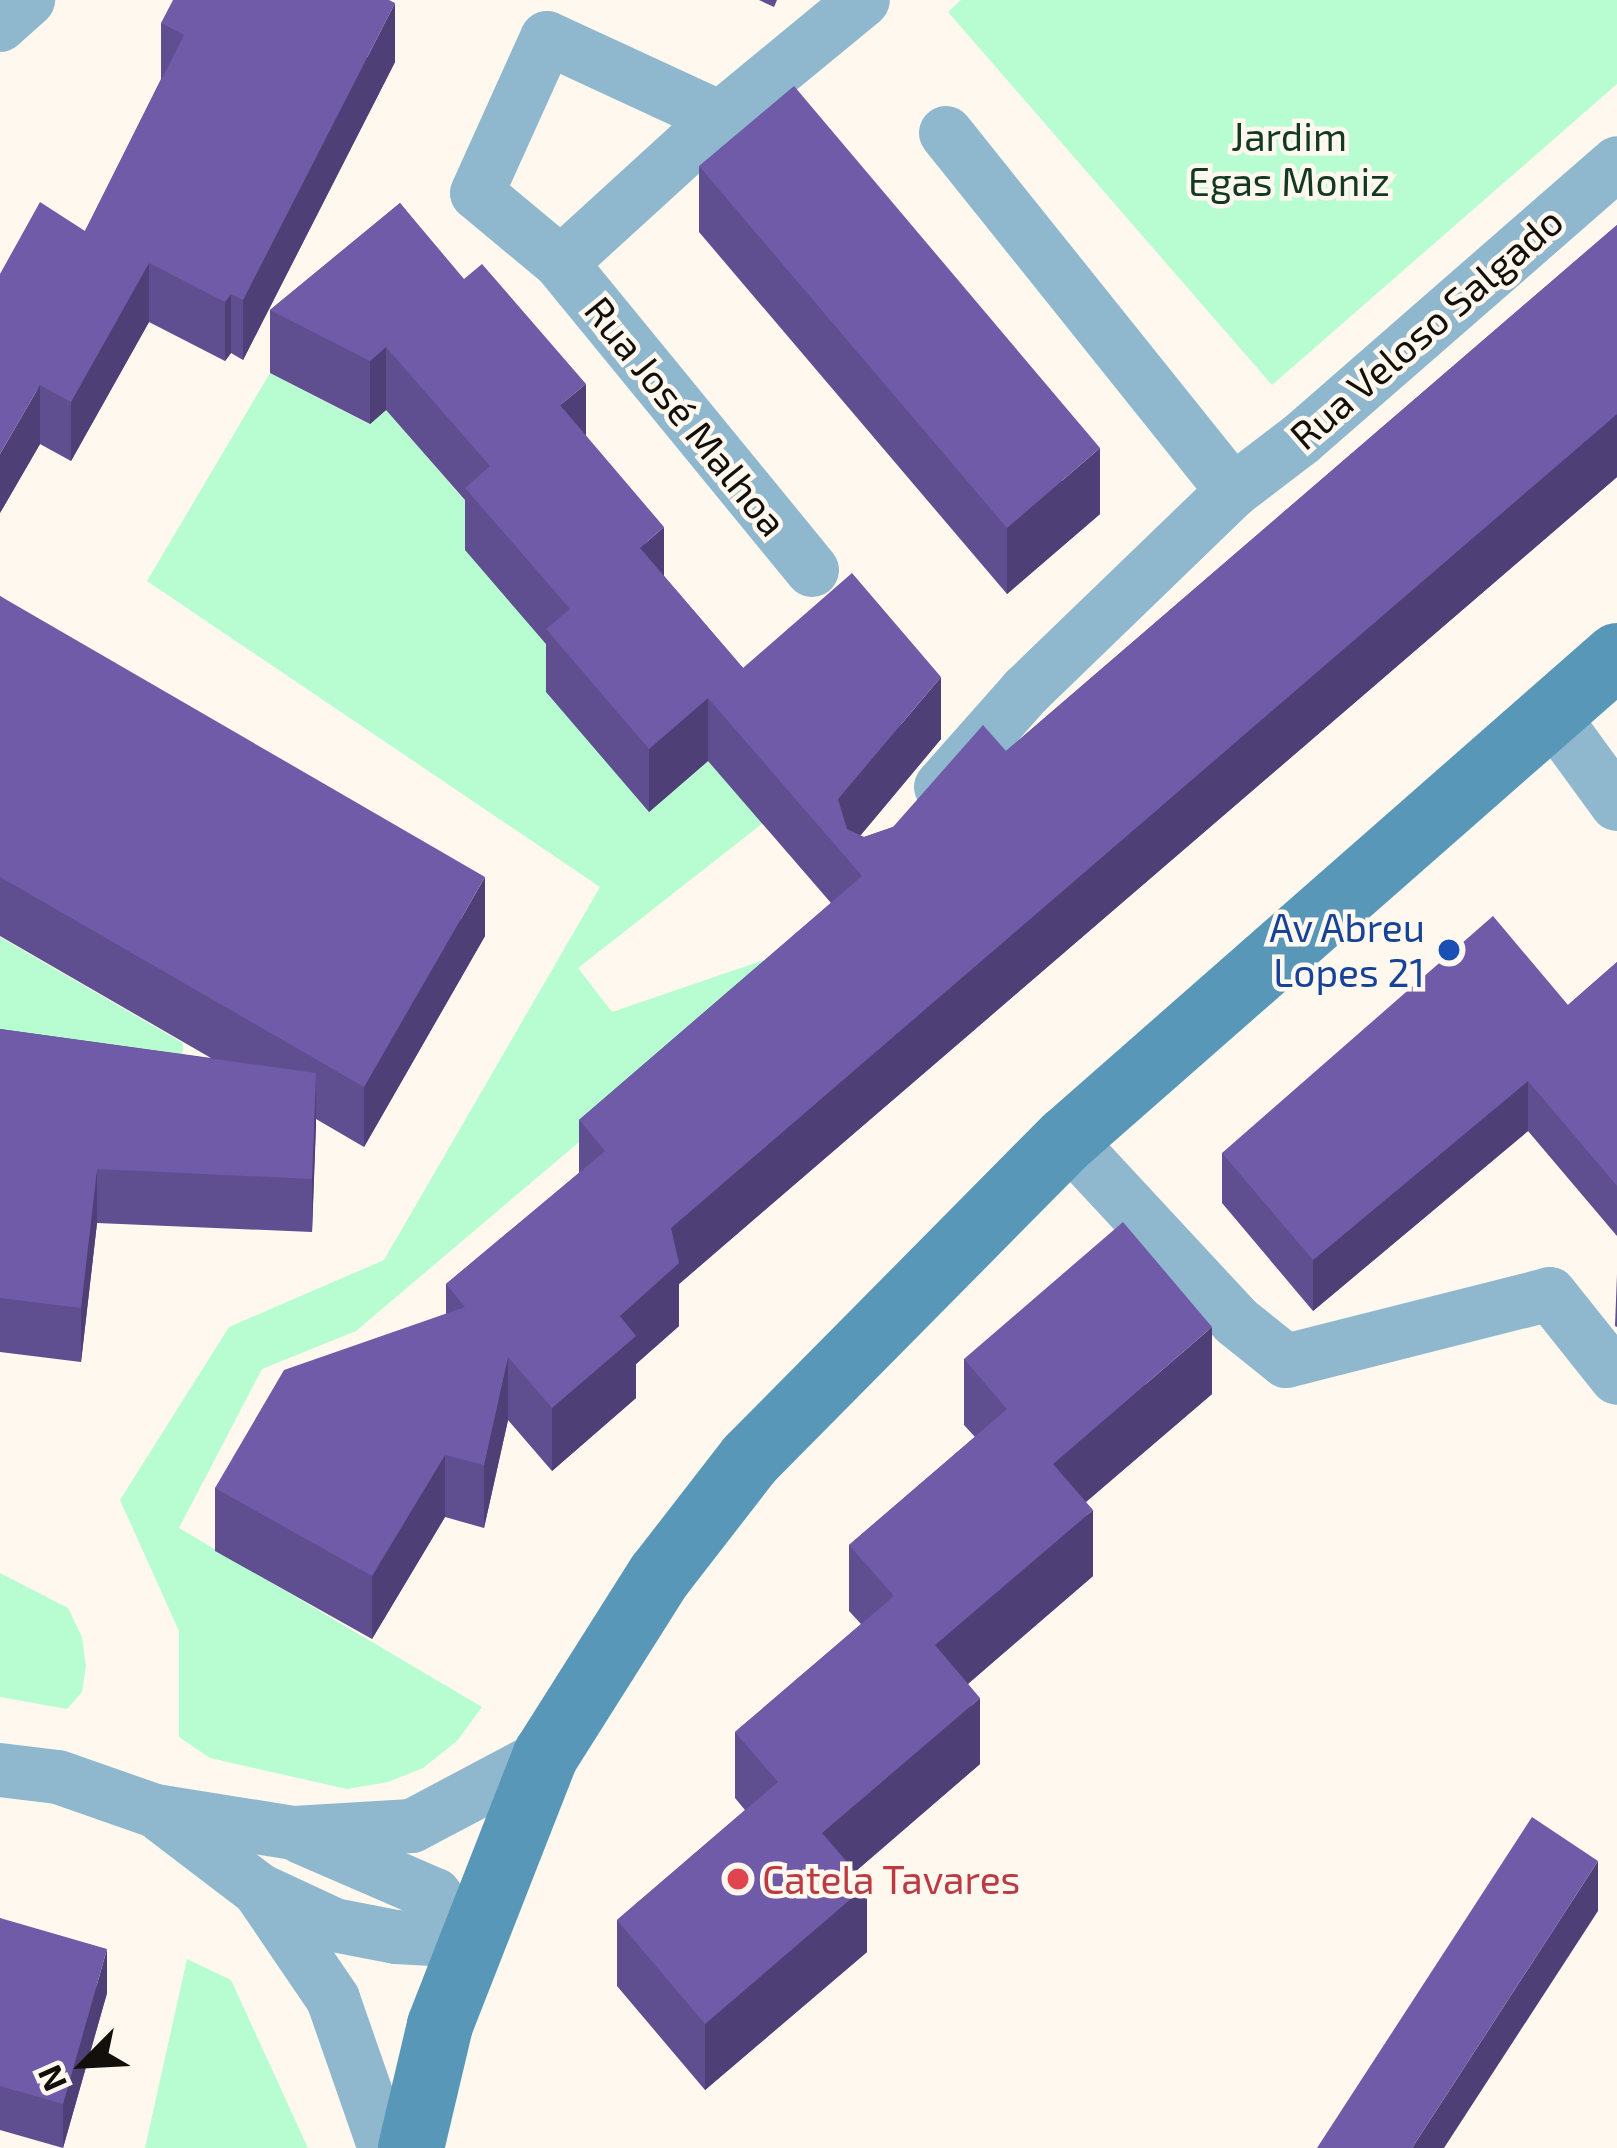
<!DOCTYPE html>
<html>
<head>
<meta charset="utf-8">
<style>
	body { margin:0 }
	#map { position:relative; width:1617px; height:2148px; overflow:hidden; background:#fff8ef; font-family:"Exo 2",sans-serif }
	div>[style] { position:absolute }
	.green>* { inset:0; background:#b8fcd1 }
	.minor>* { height:54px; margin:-27px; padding:0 27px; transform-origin:27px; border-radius:27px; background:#8fb8ce }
	.secondary>* { height:66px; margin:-33px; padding:0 33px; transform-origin:33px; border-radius:33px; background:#5897b7 }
	.wall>* { inset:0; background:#5f4e90 }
	.shaded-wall>* { inset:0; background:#4e4076 }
	.building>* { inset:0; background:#6f5ba8 }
	.dots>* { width:33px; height:33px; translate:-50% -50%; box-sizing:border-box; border:6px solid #fff8ef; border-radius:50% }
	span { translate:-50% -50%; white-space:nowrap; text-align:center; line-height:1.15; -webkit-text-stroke:9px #fff8ef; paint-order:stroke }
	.park-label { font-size:39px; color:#113924 }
	.street-label { font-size:39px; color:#130f0a }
	.transit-label { font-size:39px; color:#164399 }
	.right { translate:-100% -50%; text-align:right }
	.health-label { font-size:39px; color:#be3a42 }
	.left { translate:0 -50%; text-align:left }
	.north { position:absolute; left:24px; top:2004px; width:120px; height:120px; -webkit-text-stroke:9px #fff8ef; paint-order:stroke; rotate:246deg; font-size:33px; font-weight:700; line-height:48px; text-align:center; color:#130f0a }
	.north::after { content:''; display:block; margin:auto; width:42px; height:54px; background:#130f0a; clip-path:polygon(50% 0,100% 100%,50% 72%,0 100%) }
</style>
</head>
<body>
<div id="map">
	<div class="green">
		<i style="clip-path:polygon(961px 0,1617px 0,1617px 84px,1272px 385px,948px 12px)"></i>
		<i style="clip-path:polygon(270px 373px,369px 424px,386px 410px,490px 529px,649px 811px,708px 761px,763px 823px,578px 968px,612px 1012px,814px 943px,356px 1331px,262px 1369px,179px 1528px,482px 1707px,457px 1741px,423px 1768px,388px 1782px,347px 1789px,210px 1758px,179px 1737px,179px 1631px,120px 1500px,229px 1327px,384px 1260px,600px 887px,147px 581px)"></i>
		<i style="clip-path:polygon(0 937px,183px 1043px,175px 1226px,0 1082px)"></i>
		<i style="clip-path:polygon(0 1573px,68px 1608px,82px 1637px,86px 1666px,82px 1692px,67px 1709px,0 1697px)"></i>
		<i style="clip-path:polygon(187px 1959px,231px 1980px,308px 2148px,145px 2148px)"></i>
	</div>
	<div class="minor">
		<i style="left:0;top:25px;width:38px;rotate:-42deg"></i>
		<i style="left:946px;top:133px;width:459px;rotate:51.3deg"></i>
		<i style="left:561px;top:263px;width:109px;rotate:-140.2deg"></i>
		<i style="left:477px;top:193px;width:170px;rotate:-65.7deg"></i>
		<i style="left:547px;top:38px;width:191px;rotate:24.8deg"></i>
		<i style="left:812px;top:570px;width:397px;rotate:-129.3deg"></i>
		<i style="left:561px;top:263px;width:215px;rotate:-42.4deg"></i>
		<i style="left:720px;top:118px;width:185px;rotate:-39.5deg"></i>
		<i style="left:1552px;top:715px;width:110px;rotate:53.9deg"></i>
		<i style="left:941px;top:787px;width:128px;rotate:-48.5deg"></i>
		<i style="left:1026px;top:691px;width:288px;rotate:-44deg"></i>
		<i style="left:1233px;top:491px;width:84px;rotate:-37.3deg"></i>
		<i style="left:1300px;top:440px;width:421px;rotate:-41.1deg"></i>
		<i style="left:1067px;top:1139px;width:248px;rotate:47.1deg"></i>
		<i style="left:1236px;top:1321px;width:64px;rotate:38.7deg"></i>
		<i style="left:1286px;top:1361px;width:272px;rotate:-14.2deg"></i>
		<i style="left:1550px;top:1294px;width:107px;rotate:51.4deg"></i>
		<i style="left:0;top:1770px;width:58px;rotate:6.9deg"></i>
		<i style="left:58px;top:1777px;width:103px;rotate:19.3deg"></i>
		<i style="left:155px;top:1811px;width:141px;rotate:9deg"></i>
		<i style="left:294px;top:1833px;width:118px;rotate:-3.4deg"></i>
		<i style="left:412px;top:1826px;width:152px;rotate:-27.9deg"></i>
		<i style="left:162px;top:1816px;width:122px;rotate:37.3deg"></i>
		<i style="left:259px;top:1890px;width:132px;rotate:55.8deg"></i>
		<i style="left:333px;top:1999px;width:158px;rotate:70.8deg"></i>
		<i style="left:301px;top:1837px;width:146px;rotate:23.4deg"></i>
		<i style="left:435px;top:1895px;width:57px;rotate:53.5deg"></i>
		<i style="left:259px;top:1890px;width:83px;rotate:25deg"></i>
		<i style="left:334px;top:1925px;width:63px;rotate:11deg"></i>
		<i style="left:396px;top:1937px;width:73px;rotate:3.1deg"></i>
	</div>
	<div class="secondary">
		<i style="left:411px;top:2148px;width:126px;rotate:-76.7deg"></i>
		<i style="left:440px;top:2025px;width:290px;rotate:-68.6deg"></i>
		<i style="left:546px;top:1755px;width:213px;rotate:-57.7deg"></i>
		<i style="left:660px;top:1575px;width:147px;rotate:-52.2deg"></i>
		<i style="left:750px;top:1459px;width:450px;rotate:-45.3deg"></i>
		<i style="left:1067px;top:1139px;width:732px;rotate:-41.29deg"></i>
	</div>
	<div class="wall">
		<i style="clip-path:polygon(759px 0,777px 0,774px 7px)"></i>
		<i style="clip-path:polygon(161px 23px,395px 62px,243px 360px,231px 353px,225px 361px,149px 322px,71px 461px,40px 444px,0 513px,85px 231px,161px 79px)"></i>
		<i style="clip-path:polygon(699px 166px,1100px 514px,1007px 594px,699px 232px)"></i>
		<i style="clip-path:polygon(400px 203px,586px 436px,664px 576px,743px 668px,941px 739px,860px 836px,864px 837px,893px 827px,1006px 751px,1617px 225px,1617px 477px,679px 1284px,679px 1326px,636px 1364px,636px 1398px,552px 1471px,508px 1420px,484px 1528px,445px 1517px,372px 1639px,215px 1551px,215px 1488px,446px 1314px,446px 1284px,579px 1173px,579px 1120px,831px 903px,708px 761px,649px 812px,546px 692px,546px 644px,465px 550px,465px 500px,386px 410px,370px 424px,270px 373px,270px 310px)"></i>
		<i style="clip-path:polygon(0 596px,485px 936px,364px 1147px,316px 1119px,312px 1232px,97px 1223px,81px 1362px,0 1352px,0 1029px,211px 1058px,0 936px)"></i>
		<i style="clip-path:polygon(1617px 962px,1617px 1236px,1528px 1131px,1313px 1311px,1222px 1203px,1222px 1153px,1568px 1005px)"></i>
		<i style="clip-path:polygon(1617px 1274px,1617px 1327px,1615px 1326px)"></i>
		<i style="clip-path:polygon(964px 1359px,1212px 1394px,1086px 1502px,1093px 1576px,968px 1684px,980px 1764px,855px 1872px,867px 1952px,705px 2090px,617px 1986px,617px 1920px,745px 1810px,735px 1798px,735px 1732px,861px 1624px,849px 1611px,849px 1545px,975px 1437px,964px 1425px)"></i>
		<i style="clip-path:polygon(0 1918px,107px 1993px,63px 2148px,0 2130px)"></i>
	</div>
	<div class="shaded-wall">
		<i style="clip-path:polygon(395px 3px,395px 62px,243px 360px,243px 300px)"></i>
		<i style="clip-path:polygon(149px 263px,149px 322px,71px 461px,71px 402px)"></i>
		<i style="clip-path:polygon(231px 294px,231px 353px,225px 361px,225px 302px)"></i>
		<i style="clip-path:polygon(386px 347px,386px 410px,370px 424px,370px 361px)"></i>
		<i style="clip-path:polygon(586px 384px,586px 446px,560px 405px)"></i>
		<i style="clip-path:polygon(40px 385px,40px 444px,0 513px,0 454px)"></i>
		<i style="clip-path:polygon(1617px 414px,1617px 477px,679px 1284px,679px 1326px,636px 1364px,636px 1398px,552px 1471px,552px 1408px,620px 1316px,671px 1228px)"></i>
		<i style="clip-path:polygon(1100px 448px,1100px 514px,1007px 594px,1007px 528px)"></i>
		<i style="clip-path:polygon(664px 527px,664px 590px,640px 548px)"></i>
		<i style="clip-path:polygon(941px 677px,941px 739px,844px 855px,838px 799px)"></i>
		<i style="clip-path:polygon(708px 698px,708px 761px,649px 812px,649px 749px)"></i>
		<i style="clip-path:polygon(485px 877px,485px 936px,364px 1147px,364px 1087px)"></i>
		<i style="clip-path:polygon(316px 1073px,316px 1126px,312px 1232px,312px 1179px)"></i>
		<i style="clip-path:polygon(1528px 1081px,1528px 1131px,1313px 1311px,1313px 1260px)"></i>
		<i style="clip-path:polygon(97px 1169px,97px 1223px,81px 1362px,81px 1308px)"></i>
		<i style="clip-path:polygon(1212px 1327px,1212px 1394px,1053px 1530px,1053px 1464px)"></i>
		<i style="clip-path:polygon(508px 1357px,508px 1420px,484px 1528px,484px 1465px)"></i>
		<i style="clip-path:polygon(445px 1455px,445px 1517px,372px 1639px,372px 1576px)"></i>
		<i style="clip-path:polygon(1093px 1510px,1093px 1576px,935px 1712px,935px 1645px)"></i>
		<i style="clip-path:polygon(980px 1698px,980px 1764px,822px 1900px,822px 1833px)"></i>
		<i style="clip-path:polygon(1598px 1861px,1598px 1911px,1444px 2148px,1412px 2148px)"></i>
		<i style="clip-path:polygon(867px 1885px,867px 1952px,705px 2090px,705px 2024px)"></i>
		<i style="clip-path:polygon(107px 1949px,107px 1993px,63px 2148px,63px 2104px)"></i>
	</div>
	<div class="building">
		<i style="clip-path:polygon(173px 0,389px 0,395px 3px,243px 300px,231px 294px,225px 302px,149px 263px,71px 402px,40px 385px,0 454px,0 274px,40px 202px,85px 231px,184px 35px,161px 23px)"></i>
		<i style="clip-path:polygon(794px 86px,1100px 448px,1007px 528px,699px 166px)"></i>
		<i style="clip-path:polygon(400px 203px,464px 279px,482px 264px,586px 384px,560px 405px,664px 527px,640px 548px,743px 668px,852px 573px,941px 677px,838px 799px,847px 829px,864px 837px,893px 827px,983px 725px,1006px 751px,1617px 225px,1617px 414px,671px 1228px,679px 1263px,620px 1316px,636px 1336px,552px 1408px,508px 1357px,484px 1465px,445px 1455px,372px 1576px,215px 1488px,284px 1370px,465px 1307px,446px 1284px,605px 1151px,579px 1120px,862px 876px,708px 698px,649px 749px,546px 629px,570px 609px,465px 488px,490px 466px,386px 347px,370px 361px,270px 310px)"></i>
		<i style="clip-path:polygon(0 596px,485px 877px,364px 1087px,0 877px)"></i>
		<i style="clip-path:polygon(1493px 916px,1568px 1005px,1617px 962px,1617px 1186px,1528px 1081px,1313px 1260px,1222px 1153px)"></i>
		<i style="clip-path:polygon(0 1029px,316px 1073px,312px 1179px,97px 1169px,81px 1308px,0 1298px)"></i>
		<i style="clip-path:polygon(1123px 1222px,1212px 1327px,1053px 1464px,1093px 1510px,935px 1645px,980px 1698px,822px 1833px,867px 1885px,705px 2024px,617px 1920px,778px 1782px,735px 1732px,894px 1596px,849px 1545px,1007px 1409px,964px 1359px)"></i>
		<i style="clip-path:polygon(1532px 1817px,1598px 1861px,1412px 2148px,1317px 2148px)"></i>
		<i style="clip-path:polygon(0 1918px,107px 1949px,63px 2104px,0 2086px)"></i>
	</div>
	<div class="dots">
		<i style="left:1449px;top:950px;background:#1a4fb4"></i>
		<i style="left:738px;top:1879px;background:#e0444e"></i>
	</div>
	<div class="park-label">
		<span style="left:1289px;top:159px">Jardim<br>Egas Moniz</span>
	</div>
	<div class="street-label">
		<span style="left:1426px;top:328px;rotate:-41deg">Rua Veloso Salgado</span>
		<span style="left:686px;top:416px;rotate:51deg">Rua José Malhoa</span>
	</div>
	<div class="transit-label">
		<span class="right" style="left:1425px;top:950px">Av Abreu<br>Lopes 21</span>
	</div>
	<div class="health-label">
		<span class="left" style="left:762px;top:1879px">Catela Tavares</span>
	</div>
	<div class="north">N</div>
</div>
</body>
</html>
